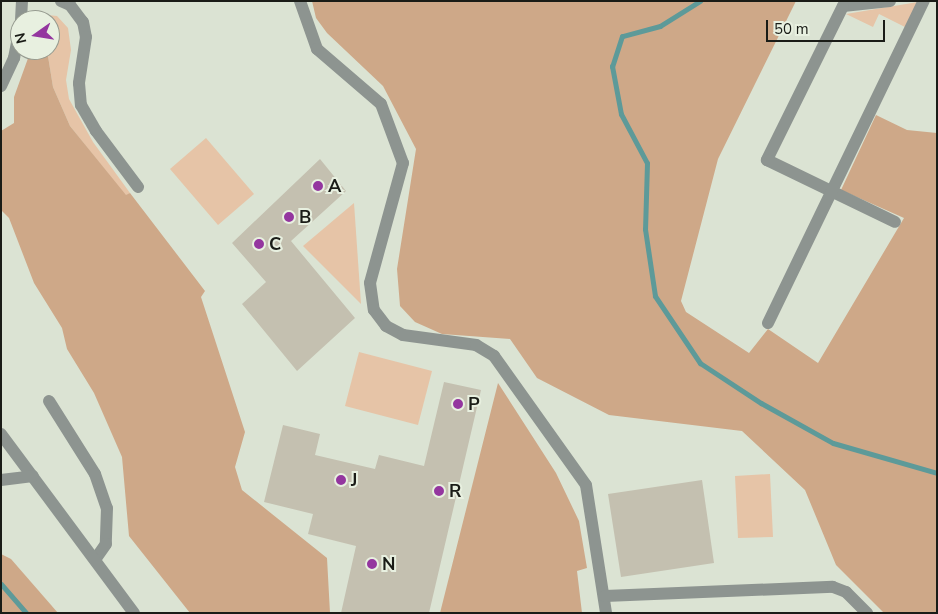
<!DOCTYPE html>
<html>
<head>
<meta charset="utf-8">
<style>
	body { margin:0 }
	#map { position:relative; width:938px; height:614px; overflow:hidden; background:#dbe3d3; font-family:"Nunito Sans",sans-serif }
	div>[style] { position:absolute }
	.green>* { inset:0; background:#e6c4a7 }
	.forest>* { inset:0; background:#cea888 }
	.stream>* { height:5px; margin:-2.5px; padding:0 2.5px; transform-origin:2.5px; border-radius:2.5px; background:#5d9a99 }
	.building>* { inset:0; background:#c4c0b0 }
	.minor>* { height:12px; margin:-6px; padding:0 6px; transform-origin:6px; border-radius:6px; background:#8d9490 }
	.tertiary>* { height:12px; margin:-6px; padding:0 6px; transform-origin:6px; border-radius:6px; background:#8d9490 }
	.dots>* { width:14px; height:14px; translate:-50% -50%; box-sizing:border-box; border:2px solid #e8f0e0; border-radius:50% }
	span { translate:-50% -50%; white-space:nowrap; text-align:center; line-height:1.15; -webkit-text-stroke:4px #e8f0e0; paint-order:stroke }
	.poi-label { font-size:18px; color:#1a1c17; font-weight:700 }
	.left { translate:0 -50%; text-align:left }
	.frame { position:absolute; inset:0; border:2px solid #1a1c17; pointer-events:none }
	.north { position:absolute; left:10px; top:10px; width:50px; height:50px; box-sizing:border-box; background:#e8f0e0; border:1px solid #969b90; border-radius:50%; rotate:257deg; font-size:14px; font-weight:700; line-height:20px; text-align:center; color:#1a1c17 }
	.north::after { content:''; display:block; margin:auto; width:18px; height:22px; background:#94369f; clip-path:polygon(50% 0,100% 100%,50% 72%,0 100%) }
	.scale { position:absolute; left:766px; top:20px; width:119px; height:22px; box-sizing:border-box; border:2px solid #1a1c17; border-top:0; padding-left:6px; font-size:15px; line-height:18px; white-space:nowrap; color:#1a1c17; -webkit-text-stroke:4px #e8f0e0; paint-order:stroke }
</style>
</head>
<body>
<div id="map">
	<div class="green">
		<i style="clip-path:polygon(918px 2px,905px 27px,879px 14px,873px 27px,846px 14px)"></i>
		<i style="clip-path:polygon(38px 14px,57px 16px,68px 28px,71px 50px,66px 80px,69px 99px,93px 142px,130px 193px,126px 196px,70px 126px,53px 87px,47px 50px,50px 50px,50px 20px,37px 20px)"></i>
		<i style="clip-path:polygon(206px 138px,254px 194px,218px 225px,170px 169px)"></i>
		<i style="clip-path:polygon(354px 203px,361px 304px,303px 246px)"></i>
		<i style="clip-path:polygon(359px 352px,432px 371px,418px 425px,345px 406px)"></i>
		<i style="clip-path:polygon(770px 474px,773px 537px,738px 538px,735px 476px)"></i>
	</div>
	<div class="forest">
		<i style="clip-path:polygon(312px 1px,796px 1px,718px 159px,681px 301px,686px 312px,749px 353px,768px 329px,818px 363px,904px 218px,841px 190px,876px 115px,907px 130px,937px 133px,937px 613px,884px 613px,836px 565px,805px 490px,742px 431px,609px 415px,537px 378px,510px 339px,442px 334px,415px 322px,400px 306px,397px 269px,416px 149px,383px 86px,327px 33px,316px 18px)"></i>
		<i style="clip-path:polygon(31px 50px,47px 50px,53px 87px,70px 126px,126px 195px,130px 193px,205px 291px,201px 297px,245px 432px,235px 467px,242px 490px,327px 558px,330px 613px,190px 613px,129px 536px,122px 457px,94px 393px,67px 349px,62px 328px,34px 283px,9px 218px,1px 210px,1px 131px,14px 123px,14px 97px)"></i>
		<i style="clip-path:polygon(498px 383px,556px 473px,579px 521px,587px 568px,577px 571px,582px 613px,440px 613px)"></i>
		<i style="clip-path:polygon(1px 554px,11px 559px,58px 613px,1px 613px)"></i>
	</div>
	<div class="stream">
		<i style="left:700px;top:1px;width:47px;rotate:148deg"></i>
		<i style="left:660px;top:26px;width:39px;rotate:165deg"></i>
		<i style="left:622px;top:36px;width:32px;rotate:108deg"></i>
		<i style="left:612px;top:66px;width:49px;rotate:79.4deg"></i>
		<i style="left:621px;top:114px;width:55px;rotate:62deg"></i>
		<i style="left:647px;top:163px;width:66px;rotate:91.7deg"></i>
		<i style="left:645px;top:229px;width:68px;rotate:81.5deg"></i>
		<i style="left:655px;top:296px;width:81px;rotate:56.1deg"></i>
		<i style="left:700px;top:363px;width:73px;rotate:33.3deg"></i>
		<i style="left:761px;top:403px;width:82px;rotate:29.1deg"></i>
		<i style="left:833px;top:443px;width:108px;rotate:16.1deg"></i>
		<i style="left:1px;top:584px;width:38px;rotate:49deg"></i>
	</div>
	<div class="building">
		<i style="clip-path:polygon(320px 159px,346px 191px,291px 241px,355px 318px,297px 371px,242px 304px,266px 282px,232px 243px)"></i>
		<i style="clip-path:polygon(444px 382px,481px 390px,429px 613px,341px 613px,356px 546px,308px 534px,313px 514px,264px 502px,283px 425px,320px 434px,315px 455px,375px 469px,379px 455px,424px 466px)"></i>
		<i style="clip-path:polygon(702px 480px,714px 563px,621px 577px,608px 494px)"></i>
	</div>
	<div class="minor">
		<i style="left:61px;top:1px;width:10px;rotate:24deg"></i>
		<i style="left:70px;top:5px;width:21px;rotate:53deg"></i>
		<i style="left:83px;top:22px;width:15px;rotate:79deg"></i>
		<i style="left:86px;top:37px;width:47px;rotate:98.7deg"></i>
		<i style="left:79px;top:83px;width:22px;rotate:85deg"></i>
		<i style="left:81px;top:105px;width:30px;rotate:60deg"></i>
		<i style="left:96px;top:131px;width:70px;rotate:53.1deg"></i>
		<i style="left:300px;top:1px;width:51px;rotate:70.5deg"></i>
		<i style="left:317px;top:49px;width:84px;rotate:40.7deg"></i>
		<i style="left:381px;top:104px;width:63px;rotate:69.6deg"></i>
		<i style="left:403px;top:163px;width:124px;rotate:105.4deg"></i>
		<i style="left:370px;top:283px;width:27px;rotate:82deg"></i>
		<i style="left:374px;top:310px;width:20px;rotate:53deg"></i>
		<i style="left:386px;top:326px;width:19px;rotate:28deg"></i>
		<i style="left:403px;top:335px;width:74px;rotate:7.8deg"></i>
		<i style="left:476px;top:345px;width:21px;rotate:31deg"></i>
		<i style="left:494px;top:356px;width:158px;rotate:54.5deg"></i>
		<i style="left:586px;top:485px;width:130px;rotate:81.1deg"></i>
		<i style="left:890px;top:1px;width:47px;rotate:173.9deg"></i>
		<i style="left:843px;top:6px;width:172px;rotate:116.3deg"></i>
		<i style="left:767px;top:160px;width:142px;rotate:25.8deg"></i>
		<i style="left:768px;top:323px;width:358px;rotate:-64.2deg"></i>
		<i style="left:49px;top:401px;width:86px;rotate:57.8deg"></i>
		<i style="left:95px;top:474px;width:36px;rotate:71deg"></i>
		<i style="left:107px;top:508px;width:36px;rotate:92deg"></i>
		<i style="left:106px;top:544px;width:19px;rotate:125deg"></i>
		<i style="left:1px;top:434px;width:223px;rotate:53.4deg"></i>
		<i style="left:1px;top:480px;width:32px;rotate:-7deg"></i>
		<i style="left:605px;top:596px;width:228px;rotate:-2.3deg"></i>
		<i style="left:833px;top:587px;width:14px;rotate:21deg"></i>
		<i style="left:846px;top:592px;width:30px;rotate:45deg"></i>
	</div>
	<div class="tertiary">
		<i style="left:21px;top:20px;width:19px;rotate:-87deg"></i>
		<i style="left:1px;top:86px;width:31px;rotate:-65deg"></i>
		<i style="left:14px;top:58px;width:32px;rotate:-79deg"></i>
	</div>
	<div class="dots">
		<i style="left:318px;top:186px;background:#94369f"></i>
		<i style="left:289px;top:217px;background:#94369f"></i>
		<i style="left:259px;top:244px;background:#94369f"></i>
		<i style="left:458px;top:404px;background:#94369f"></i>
		<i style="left:341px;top:480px;background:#94369f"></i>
		<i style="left:439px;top:491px;background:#94369f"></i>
		<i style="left:372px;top:564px;background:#94369f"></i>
	</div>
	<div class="poi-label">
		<span class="left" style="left:328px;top:186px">A</span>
		<span class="left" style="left:299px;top:217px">B</span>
		<span class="left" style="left:269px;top:244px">C</span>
		<span class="left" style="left:468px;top:404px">P</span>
		<span class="left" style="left:351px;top:480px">J</span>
		<span class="left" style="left:449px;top:491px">R</span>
		<span class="left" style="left:382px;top:564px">N</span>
	</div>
	<div class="frame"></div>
	<div class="north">N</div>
	<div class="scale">50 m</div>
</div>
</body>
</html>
